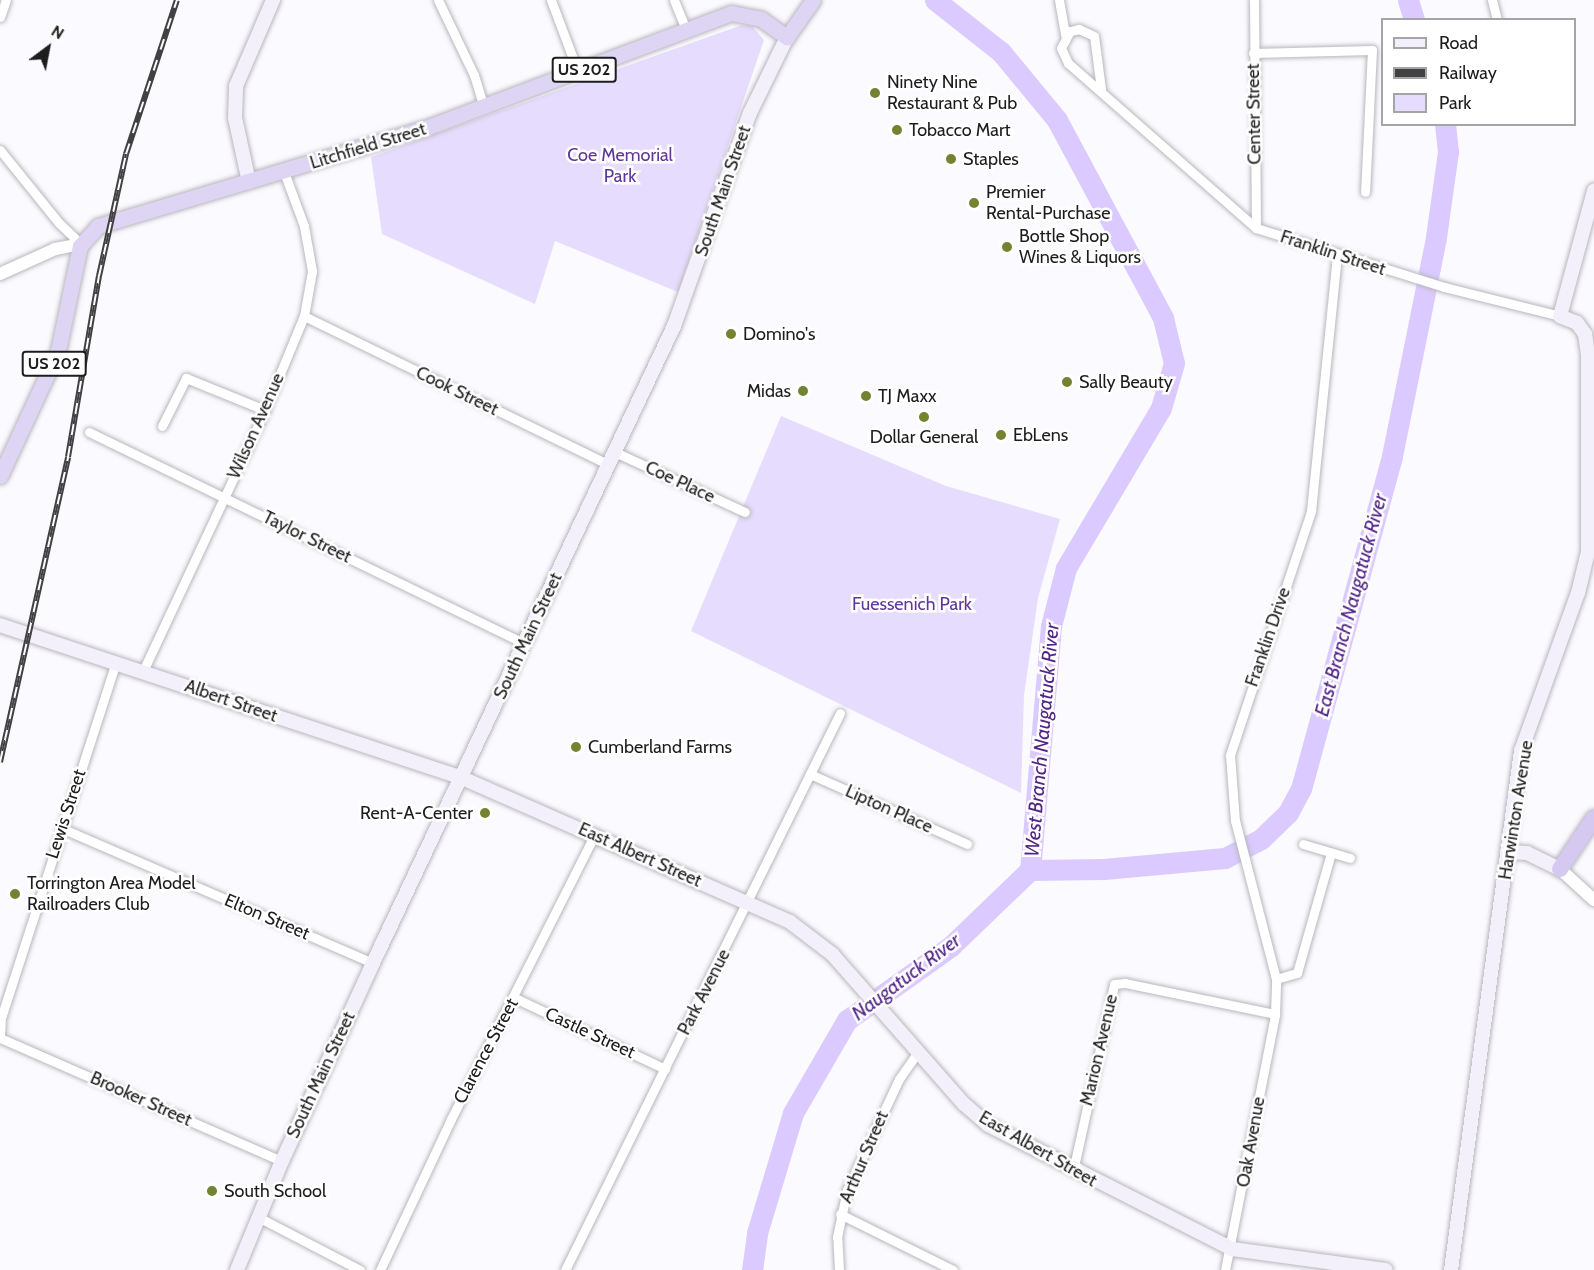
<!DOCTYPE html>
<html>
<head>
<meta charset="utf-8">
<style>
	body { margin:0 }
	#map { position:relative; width:1594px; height:1270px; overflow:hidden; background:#fbfaff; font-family:Cabin,sans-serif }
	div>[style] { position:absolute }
	.green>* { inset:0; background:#e6dcfd }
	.river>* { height:21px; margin:-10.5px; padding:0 10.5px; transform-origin:10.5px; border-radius:10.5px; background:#dbcaff }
	.roads { filter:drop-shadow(0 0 2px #b8b7bc) drop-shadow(0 0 2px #b8b7bc) }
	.minor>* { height:9px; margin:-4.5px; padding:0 4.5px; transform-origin:4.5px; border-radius:4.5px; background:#fff }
	.tertiary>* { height:12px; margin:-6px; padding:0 6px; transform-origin:6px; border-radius:6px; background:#fff }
	.secondary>* { height:14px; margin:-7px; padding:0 7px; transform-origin:7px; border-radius:7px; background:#f3effb }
	.trunk>* { height:15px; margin:-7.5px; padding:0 7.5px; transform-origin:7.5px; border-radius:7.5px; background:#ded4f4 }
	.motorway>* { height:16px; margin:-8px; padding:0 8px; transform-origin:8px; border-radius:8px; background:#d6c9f1 }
	.rail>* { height:6px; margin-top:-3px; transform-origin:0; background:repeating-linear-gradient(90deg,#fff 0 11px,#414143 0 22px); box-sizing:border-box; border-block:2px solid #414143 }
	.dots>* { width:16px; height:16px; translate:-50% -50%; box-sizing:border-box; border:3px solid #fff; border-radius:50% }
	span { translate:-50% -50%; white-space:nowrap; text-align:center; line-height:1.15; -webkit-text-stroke:5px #fff; paint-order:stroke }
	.shield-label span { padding:2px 4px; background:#fff; border:2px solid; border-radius:4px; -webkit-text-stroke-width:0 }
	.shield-label { font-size:16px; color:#1d1d1e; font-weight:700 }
	.poi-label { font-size:18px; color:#1d1d1e }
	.left { translate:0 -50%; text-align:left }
	.right { translate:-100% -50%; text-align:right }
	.street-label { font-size:18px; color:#1d1d1e }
	.park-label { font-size:18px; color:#613699 }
	.water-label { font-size:20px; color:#512486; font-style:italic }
	.legend { position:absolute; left:1381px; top:18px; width:195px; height:108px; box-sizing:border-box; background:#fff; border:2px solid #a5a5a5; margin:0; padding:8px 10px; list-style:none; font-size:18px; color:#1d1d1e }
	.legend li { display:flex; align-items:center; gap:12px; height:30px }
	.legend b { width:30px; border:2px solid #a5a5a5 }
	.north { position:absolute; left:18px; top:18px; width:60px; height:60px; -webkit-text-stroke:4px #fff; paint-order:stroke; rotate:32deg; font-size:16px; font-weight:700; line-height:24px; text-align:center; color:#1d1d1e }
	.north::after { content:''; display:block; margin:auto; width:21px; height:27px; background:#1d1d1e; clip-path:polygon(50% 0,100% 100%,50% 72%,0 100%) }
</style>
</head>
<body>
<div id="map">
	<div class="green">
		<i style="clip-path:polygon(742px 25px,752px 26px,764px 40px,678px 292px,555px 241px,535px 304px,382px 234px,371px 157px)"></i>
		<i style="clip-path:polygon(781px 416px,946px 486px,1060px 519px,1038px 598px,1024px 695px,1021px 793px,691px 631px)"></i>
	</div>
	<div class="river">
		<i style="left:935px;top:0;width:84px;rotate:38.2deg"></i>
		<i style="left:1001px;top:52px;width:88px;rotate:50.5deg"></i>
		<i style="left:1057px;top:120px;width:225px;rotate:61.8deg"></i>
		<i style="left:1163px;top:318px;width:46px;rotate:76.3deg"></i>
		<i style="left:1174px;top:363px;width:47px;rotate:106.1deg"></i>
		<i style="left:1161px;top:408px;width:186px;rotate:120.7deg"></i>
		<i style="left:1066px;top:568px;width:60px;rotate:104.5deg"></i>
		<i style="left:1051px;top:626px;width:245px;rotate:94.9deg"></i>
		<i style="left:1408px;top:0;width:21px;rotate:73deg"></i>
		<i style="left:1030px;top:870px;width:74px;rotate:-0.8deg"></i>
		<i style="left:1104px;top:869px;width:121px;rotate:-5.2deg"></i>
		<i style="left:1225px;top:858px;width:41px;rotate:-27.8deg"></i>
		<i style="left:1261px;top:839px;width:37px;rotate:-44deg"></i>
		<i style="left:1288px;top:813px;width:27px;rotate:-62deg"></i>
		<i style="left:1301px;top:789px;width:345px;rotate:-74.7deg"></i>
		<i style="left:1392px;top:456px;width:223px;rotate:-78.6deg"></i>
		<i style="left:1436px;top:237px;width:86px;rotate:-82deg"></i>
		<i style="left:1448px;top:152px;width:28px;rotate:-96deg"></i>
		<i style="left:752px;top:1270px;width:37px;rotate:-82deg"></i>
		<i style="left:757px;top:1233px;width:125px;rotate:-73.3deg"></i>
		<i style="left:793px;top:1113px;width:108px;rotate:-59.9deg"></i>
		<i style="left:847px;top:1020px;width:128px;rotate:-35.4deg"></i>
		<i style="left:951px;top:946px;width:110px;rotate:-43.9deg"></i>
	</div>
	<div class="roads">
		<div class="minor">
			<i style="left:438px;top:0;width:83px;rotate:64.4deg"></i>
			<i style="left:474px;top:75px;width:34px;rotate:73deg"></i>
			<i style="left:551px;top:0;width:77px;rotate:69.4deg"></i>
			<i style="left:674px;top:0;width:31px;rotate:68deg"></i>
			<i style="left:1059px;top:0;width:36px;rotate:80deg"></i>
			<i style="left:1254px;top:0;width:228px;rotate:89.5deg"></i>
			<i style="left:1492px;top:0;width:21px;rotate:76deg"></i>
			<i style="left:0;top:17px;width:18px;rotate:-71deg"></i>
			<i style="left:1253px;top:53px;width:119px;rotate:-1.4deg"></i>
			<i style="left:1372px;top:50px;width:142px;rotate:92.8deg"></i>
			<i style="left:1101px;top:89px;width:53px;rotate:-97.5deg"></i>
			<i style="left:1094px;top:36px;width:17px;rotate:-155deg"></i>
			<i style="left:1079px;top:29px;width:9px;rotate:167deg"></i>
			<i style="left:1070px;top:31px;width:19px;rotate:118deg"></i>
			<i style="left:1061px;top:48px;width:17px;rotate:65deg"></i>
			<i style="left:1068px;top:63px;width:250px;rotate:41.3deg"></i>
			<i style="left:1256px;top:228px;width:197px;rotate:17.4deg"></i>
			<i style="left:1444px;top:287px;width:120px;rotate:14deg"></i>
			<i style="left:0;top:150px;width:94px;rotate:51.1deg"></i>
			<i style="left:59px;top:223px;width:30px;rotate:44deg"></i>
			<i style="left:304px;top:316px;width:339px;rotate:26deg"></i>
			<i style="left:162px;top:426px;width:54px;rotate:-63.4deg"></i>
			<i style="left:186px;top:378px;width:85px;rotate:22.1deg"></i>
			<i style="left:89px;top:432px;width:483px;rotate:25.9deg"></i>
			<i style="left:615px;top:452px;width:143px;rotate:24.8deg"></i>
			<i style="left:143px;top:671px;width:288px;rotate:-64.9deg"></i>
			<i style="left:265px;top:410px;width:102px;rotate:-67.5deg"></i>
			<i style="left:304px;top:316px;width:46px;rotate:-79.9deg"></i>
			<i style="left:312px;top:271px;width:46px;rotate:-100.1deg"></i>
			<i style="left:304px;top:226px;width:58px;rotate:-110.3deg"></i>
			<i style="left:810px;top:774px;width:172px;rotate:24deg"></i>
			<i style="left:61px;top:828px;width:340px;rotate:23.4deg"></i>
			<i style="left:1303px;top:844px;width:49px;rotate:16.6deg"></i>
			<i style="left:1276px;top:979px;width:22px;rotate:-16deg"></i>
			<i style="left:1297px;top:973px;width:125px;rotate:-74.2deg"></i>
			<i style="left:515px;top:998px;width:166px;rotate:25.3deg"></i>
			<i style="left:0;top:1036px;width:18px;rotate:-87deg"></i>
			<i style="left:1px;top:1018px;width:374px;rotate:-72.1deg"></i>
			<i style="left:0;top:1038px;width:308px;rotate:23.6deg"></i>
			<i style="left:1073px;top:1171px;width:191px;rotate:-77.6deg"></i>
			<i style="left:1114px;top:984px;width:11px;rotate:-5deg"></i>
			<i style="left:1125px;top:983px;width:153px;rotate:11.7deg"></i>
			<i style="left:840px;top:1214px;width:126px;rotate:26.4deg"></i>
			<i style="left:258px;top:1217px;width:115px;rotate:27.5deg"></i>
			<i style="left:380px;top:1270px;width:167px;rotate:-64.8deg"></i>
			<i style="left:451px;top:1119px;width:319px;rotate:-63.2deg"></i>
			<i style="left:565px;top:1270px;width:621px;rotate:-63.72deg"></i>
			<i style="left:839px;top:1270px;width:33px;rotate:-93deg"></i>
			<i style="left:837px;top:1237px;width:48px;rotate:-78deg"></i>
			<i style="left:847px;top:1190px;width:123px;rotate:-64.9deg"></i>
			<i style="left:899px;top:1079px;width:33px;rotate:-55deg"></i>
			<i style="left:1225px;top:1270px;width:261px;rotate:-78.9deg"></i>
			<i style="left:1275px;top:1014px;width:35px;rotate:-88deg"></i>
			<i style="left:1276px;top:979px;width:163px;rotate:-104.5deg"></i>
			<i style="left:1235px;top:821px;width:66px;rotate:-94.3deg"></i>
			<i style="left:1230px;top:755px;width:257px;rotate:-71.6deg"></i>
			<i style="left:1311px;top:511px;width:256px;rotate:-84.2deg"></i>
		</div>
		<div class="tertiary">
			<i style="left:0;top:274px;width:60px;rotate:-24.4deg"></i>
			<i style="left:55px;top:249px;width:26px;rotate:-11deg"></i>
			<i style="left:1560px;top:869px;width:46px;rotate:42.4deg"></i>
		</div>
		<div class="secondary">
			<i style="left:249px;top:182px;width:66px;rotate:-102.3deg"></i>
			<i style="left:235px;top:118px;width:32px;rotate:-88deg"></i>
			<i style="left:236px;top:86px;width:94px;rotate:-66.7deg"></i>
			<i style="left:0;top:625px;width:487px;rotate:18.3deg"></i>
			<i style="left:462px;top:778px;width:358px;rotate:23.7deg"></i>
			<i style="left:790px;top:922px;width:53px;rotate:37.3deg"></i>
			<i style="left:832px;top:954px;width:200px;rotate:48.7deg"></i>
			<i style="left:964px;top:1104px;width:32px;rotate:41deg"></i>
			<i style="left:988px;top:1125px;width:274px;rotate:26.9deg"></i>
			<i style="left:1232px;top:1249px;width:155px;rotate:7.8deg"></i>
			<i style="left:1507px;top:852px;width:20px;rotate:3deg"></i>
			<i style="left:1527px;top:853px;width:37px;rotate:26deg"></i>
			<i style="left:237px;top:1270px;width:118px;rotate:-67.6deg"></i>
			<i style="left:282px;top:1161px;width:218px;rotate:-65.3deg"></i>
			<i style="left:373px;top:963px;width:705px;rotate:-64.71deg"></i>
			<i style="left:674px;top:326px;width:226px;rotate:-70.4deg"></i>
			<i style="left:750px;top:113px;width:85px;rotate:-64deg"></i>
			<i style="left:1451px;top:1270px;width:524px;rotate:-82.32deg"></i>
			<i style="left:1521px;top:751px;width:168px;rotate:-70.2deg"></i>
			<i style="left:1578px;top:593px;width:42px;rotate:-76.3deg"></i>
			<i style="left:1588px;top:552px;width:197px;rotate:-90deg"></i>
			<i style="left:1588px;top:355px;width:21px;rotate:-98deg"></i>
			<i style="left:1585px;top:334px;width:14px;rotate:-126deg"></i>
			<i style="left:1577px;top:323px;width:18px;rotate:-158deg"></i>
			<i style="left:1560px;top:316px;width:130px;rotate:-74.8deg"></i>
		</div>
		<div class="trunk">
			<i style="left:0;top:476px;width:138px;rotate:-65.1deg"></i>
			<i style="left:58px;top:351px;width:107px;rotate:-78.2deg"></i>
			<i style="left:80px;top:246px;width:27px;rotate:-48deg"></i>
			<i style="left:98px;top:226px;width:345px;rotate:-16.7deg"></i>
			<i style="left:428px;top:127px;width:324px;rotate:-20.6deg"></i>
			<i style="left:731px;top:13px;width:31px;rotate:11deg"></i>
			<i style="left:761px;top:19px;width:32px;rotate:35deg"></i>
			<i style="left:787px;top:37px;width:45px;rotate:-54.9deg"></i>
		</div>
		<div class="motorway">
			<i style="left:1560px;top:869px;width:61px;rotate:-56.3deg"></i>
		</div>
	</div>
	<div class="rail">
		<i style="left:0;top:762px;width:312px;rotate:-77.4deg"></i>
		<i style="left:68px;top:457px;width:184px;rotate:-80.3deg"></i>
		<i style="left:99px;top:276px;width:125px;rotate:-77.5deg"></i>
		<i style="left:126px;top:154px;width:162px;rotate:-71.7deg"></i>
	</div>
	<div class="dots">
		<i style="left:875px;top:93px;background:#728332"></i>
		<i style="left:897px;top:130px;background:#728332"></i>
		<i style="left:951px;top:159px;background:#728332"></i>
		<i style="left:974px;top:203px;background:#728332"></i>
		<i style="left:1007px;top:247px;background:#728332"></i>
		<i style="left:731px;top:334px;background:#728332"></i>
		<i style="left:1067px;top:382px;background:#728332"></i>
		<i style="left:803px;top:391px;background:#728332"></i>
		<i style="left:866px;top:396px;background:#728332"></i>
		<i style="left:924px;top:417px;background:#728332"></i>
		<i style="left:1001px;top:435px;background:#728332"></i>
		<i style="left:576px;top:747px;background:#728332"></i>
		<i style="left:485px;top:813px;background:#728332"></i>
		<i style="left:15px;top:894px;background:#728332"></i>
		<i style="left:212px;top:1191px;background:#728332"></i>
	</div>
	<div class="shield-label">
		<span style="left:584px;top:70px">US 202</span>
		<span style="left:54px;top:364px">US 202</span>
	</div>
	<div class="poi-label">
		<span class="left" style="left:887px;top:93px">Ninety Nine<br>Restaurant &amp; Pub</span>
		<span class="left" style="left:909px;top:130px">Tobacco Mart</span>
		<span class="left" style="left:963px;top:159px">Staples</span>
		<span class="left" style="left:986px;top:203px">Premier<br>Rental-Purchase</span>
		<span class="left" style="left:1019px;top:247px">Bottle Shop<br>Wines &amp; Liquors</span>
		<span class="left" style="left:743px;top:334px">Domino's</span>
		<span class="left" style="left:1079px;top:382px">Sally Beauty</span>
		<span class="right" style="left:791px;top:391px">Midas</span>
		<span class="left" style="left:878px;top:396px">TJ Maxx</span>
		<span class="left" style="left:1013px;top:435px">EbLens</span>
		<span style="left:924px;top:437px">Dollar General</span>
		<span class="left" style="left:588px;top:747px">Cumberland Farms</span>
		<span class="right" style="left:473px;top:813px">Rent-A-Center</span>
		<span class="left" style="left:27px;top:894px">Torrington Area Model<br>Railroaders Club</span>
		<span class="left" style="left:224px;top:1191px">South School</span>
	</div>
	<div class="street-label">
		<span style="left:1254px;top:114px;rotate:-91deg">Center Street</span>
		<span style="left:368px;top:146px;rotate:-17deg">Litchfield Street</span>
		<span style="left:723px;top:191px;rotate:-71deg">South Main Street</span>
		<span style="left:1333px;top:253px;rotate:18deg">Franklin Street</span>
		<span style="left:457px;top:391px;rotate:26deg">Cook Street</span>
		<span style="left:256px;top:426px;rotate:-66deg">Wilson Avenue</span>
		<span style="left:680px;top:482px;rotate:25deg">Coe Place</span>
		<span style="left:307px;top:537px;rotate:26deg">Taylor Street</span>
		<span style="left:528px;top:636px;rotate:-65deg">South Main Street</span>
		<span style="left:1268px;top:637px;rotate:-71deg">Franklin Drive</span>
		<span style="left:231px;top:701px;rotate:19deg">Albert Street</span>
		<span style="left:889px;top:809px;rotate:24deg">Lipton Place</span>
		<span style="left:1516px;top:810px;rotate:-81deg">Harwinton Avenue</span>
		<span style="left:66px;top:814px;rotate:-72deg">Lewis Street</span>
		<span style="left:640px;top:855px;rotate:24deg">East Albert Street</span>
		<span style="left:267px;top:917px;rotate:23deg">Elton Street</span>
		<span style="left:704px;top:992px;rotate:-63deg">Park Avenue</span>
		<span style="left:590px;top:1033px;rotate:25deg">Castle Street</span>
		<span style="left:1099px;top:1050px;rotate:-77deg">Marion Avenue</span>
		<span style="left:486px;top:1051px;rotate:-62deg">Clarence Street</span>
		<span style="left:321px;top:1075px;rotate:-65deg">South Main Street</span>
		<span style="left:141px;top:1099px;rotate:24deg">Brooker Street</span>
		<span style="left:1251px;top:1142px;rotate:-80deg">Oak Avenue</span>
		<span style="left:1038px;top:1149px;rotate:30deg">East Albert Street</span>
		<span style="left:864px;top:1157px;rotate:-67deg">Arthur Street</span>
	</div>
	<div class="park-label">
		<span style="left:620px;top:166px">Coe Memorial<br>Park</span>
		<span style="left:912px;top:604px">Fuessenich Park</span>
	</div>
	<div class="water-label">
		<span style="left:1351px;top:605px;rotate:-75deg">East Branch Naugatuck River</span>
		<span style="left:1042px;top:740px;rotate:-85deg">West Branch Naugatuck River</span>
		<span style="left:906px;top:977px;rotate:-37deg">Naugatuck River</span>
	</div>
	<ul class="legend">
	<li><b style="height:8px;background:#f3effb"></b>Road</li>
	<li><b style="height:8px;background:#414143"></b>Railway</li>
	<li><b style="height:16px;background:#e6dcfd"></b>Park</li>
	</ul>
	<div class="north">N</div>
</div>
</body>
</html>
